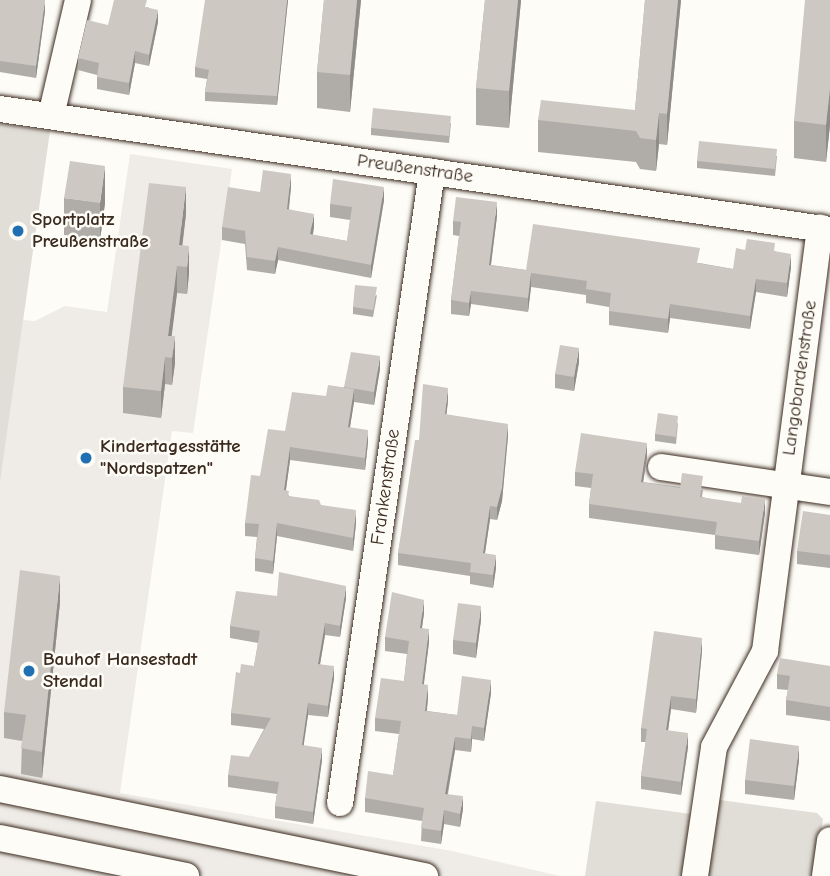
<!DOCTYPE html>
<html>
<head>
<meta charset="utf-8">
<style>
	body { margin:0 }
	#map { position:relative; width:830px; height:876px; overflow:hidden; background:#fdfcf7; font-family:"Comic Neue",sans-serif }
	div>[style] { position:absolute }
	.built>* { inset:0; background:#efece7 }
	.green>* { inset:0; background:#e1ded7 }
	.roads { filter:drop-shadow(0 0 2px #3b2a1e) drop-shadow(0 0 2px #3b2a1e) }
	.minor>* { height:26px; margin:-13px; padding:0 13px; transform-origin:13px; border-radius:13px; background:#fdfcf7 }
	.wall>* { inset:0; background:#b0aca7 }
	.shaded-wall>* { inset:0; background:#908c88 }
	.building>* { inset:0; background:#cdc8c2 }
	.dots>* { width:19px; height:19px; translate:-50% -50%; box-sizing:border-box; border:4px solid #fdfcf7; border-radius:50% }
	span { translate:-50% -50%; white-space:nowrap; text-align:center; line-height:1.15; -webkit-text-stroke:5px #fdfcf7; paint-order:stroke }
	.street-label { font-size:19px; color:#3b2a1e }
	.poi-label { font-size:19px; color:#3b2a1e; font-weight:700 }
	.left { translate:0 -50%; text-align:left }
</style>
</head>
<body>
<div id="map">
	<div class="built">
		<i style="clip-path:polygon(130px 154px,232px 169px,193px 433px,172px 431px,120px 793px,452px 851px,560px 876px,0 876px,0 483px,23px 320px,35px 321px,65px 306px,107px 312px)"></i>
	</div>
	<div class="green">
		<i style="clip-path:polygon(0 124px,50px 131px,0 483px)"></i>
		<i style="clip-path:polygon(720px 800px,817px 813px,823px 819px,815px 876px,704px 876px,713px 804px)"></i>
		<i style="clip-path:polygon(596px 801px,691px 814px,683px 876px,585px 876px)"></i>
	</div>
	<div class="roads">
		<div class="minor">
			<i style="left:0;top:109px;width:839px;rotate:8.29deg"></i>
			<i style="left:51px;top:116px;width:119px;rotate:-76.9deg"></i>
			<i style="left:661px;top:467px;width:171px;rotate:8.4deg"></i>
			<i style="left:0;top:789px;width:434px;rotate:11.6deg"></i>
			<i style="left:340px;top:803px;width:638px;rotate:-81.7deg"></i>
			<i style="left:0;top:838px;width:190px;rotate:11.5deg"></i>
			<i style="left:695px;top:876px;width:130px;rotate:-81.6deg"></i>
			<i style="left:714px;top:747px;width:109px;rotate:-62deg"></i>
			<i style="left:765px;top:651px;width:427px;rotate:-82.6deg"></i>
			<i style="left:825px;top:876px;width:36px;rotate:-82deg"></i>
		</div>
	</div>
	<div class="wall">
		<i style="clip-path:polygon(0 0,45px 11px,36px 78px,0 72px)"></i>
		<i style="clip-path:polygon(288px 0,277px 105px,205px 101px,205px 92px,207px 79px,195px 77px,195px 67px)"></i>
		<i style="clip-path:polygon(324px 0,361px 0,350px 112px,317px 108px,317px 72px)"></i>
		<i style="clip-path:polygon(485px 0,521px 0,509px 128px,476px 125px,476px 88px)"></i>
		<i style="clip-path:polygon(645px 0,681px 0,667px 145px,659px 144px,656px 171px,640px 169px,636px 162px,538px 152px,538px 120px,635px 110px)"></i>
		<i style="clip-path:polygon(830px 0,830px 125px,826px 162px,794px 158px,794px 121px)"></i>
		<i style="clip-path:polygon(148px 7px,158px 22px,149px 66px,135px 63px,129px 95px,97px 89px,97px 75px,78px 70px,78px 58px,108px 25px)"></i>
		<i style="clip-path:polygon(451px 123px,449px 143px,371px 135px,371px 128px)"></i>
		<i style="clip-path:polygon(777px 156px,775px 176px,697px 168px,697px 161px)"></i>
		<i style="clip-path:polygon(291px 187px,289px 209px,314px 227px,313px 235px,347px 241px,350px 220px,330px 217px,330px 204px,384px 200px,371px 278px,278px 260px,275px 274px,247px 270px,245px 244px,222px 240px,222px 227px,260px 192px)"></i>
		<i style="clip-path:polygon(64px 198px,105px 203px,100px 240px,64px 235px)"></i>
		<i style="clip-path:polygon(186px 214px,182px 245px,189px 273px,187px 294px,177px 293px,171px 336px,175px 363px,172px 385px,165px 384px,161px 418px,123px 413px,123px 387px)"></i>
		<i style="clip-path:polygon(497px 216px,491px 265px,526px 270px,699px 263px,733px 269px,745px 250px,775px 251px,791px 267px,787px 297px,756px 292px,750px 329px,670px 318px,668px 333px,609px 325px,609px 307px,586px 303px,586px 295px,531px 287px,528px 312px,471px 304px,469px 316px,451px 314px,451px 300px,459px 236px,453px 235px,453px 221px)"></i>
		<i style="clip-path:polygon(377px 295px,373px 317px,353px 314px,353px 307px)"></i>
		<i style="clip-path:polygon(579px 362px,574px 391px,555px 388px,555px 374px)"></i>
		<i style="clip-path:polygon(380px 369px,374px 405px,354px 402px,350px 427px,368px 442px,365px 470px,290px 460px,286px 490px,289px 496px,321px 505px,356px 523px,353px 551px,277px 536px,273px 574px,255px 571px,255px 558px,257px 537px,245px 536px,245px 523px,260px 476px,285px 431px,326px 396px)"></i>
		<i style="clip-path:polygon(448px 401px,446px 415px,508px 436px,502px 501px,497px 520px,490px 519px,485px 553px,496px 568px,493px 588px,470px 584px,470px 576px,398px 565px,398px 553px,419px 440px)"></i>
		<i style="clip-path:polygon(678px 423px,676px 444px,655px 441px,655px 434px)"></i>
		<i style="clip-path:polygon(647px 457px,643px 482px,703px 490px,702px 497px,765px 513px,759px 555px,715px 549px,715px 535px,589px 518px,589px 504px,591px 488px,575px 486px,575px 472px)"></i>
		<i style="clip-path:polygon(830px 515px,830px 568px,797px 564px,797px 551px)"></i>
		<i style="clip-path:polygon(277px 596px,346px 598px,340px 637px,325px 635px,320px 664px,334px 678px,328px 717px,308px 715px,303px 745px,322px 760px,313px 824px,275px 818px,275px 806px,277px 794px,228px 787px,228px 775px,249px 757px,264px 729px,231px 725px,231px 713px,240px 673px,254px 666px,258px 643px,230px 638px,230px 626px)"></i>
		<i style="clip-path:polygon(60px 602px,42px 778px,21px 774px,22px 741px,4px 738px,4px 712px)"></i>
		<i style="clip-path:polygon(424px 613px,422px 628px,429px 642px,424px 684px,428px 698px,427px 711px,457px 715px,491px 693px,484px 741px,472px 739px,471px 752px,455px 750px,448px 794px,463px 809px,460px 827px,444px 824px,441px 844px,421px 841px,422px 821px,365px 812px,365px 798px,393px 775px,399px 734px,375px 731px,375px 718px,404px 681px,407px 654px,385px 651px,385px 637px)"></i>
		<i style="clip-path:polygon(481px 620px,476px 658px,453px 654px,453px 640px)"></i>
		<i style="clip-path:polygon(702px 651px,696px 713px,671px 709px,668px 731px,688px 747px,681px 795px,641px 789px,641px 776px,646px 742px,641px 742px,641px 728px)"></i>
		<i style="clip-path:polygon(830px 666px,830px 721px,786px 715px,786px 700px,788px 690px,777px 689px,777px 674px)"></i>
		<i style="clip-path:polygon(799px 760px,794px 800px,745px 794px,745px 780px)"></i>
	</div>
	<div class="shaded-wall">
		<i style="clip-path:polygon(45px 0,45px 11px,36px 78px,36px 66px)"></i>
		<i style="clip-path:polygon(287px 0,288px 0,277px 105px,277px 96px)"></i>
		<i style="clip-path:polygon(357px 0,361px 0,350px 112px,350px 75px)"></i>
		<i style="clip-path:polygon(518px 0,521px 0,509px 128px,509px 91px)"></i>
		<i style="clip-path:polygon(678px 0,681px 0,667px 145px,667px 114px)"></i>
		<i style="clip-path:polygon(158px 10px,158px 22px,149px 66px,149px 55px)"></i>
		<i style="clip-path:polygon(135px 51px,135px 63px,129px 95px,129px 83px)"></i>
		<i style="clip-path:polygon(830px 88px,830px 125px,826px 162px,826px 125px)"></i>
		<i style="clip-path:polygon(659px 113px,659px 144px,656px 171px,656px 140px)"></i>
		<i style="clip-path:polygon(105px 166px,105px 203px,100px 240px,100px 203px)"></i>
		<i style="clip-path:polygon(291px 174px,291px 187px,287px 222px,287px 209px)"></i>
		<i style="clip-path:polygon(186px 187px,186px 214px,180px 266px,179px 245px)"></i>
		<i style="clip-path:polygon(384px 187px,384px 200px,371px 278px,371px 265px)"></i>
		<i style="clip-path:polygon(497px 202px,497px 216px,489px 279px,489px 265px)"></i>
		<i style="clip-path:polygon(314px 214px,314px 227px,310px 247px,310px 234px)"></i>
		<i style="clip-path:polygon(189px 246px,189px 273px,187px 294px,187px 267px)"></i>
		<i style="clip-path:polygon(278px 247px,278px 260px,275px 274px,275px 261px)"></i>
		<i style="clip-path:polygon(791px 254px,791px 267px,787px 297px,787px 283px)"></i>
		<i style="clip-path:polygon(177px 266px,177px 293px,169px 358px,168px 336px)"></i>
		<i style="clip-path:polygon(531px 273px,531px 287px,528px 312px,528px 298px)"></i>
		<i style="clip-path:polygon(756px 279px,756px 292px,750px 329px,750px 316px)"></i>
		<i style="clip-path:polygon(471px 291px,471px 304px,469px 316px,469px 303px)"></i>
		<i style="clip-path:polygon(670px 304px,670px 318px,668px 333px,668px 319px)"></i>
		<i style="clip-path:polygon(175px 336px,175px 363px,172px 385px,172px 358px)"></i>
		<i style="clip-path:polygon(579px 348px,579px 362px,574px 391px,574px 377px)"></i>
		<i style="clip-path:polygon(380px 356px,380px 369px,374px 405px,374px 392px)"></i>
		<i style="clip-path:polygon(165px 357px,165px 384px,161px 418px,161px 391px)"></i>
		<i style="clip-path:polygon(448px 388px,448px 401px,445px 427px,445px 414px)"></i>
		<i style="clip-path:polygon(354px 389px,354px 402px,348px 439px,348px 427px)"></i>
		<i style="clip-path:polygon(508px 424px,508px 436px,502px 501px,497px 520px,497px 507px)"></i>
		<i style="clip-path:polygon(368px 430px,368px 442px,365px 470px,365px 458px)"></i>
		<i style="clip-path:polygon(647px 443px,647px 457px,641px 496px,641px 482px)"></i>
		<i style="clip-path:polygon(290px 447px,290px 460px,284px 503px,284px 490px)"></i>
		<i style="clip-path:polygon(765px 499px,765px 513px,759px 555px,759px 541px)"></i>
		<i style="clip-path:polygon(490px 506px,490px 519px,483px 566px,483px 553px)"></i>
		<i style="clip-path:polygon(356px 510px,356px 523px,353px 551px,353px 538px)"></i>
		<i style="clip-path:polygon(277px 523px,277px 536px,273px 574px,273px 561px)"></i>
		<i style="clip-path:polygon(496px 555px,496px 568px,493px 588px,493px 575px)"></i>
		<i style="clip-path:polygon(60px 576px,60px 602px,42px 778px,42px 752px)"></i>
		<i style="clip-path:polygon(346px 586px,346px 598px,340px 637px,340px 626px)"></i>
		<i style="clip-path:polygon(424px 600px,424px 613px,420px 641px,420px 628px)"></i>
		<i style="clip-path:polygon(481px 606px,481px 620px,476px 658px,476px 643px)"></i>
		<i style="clip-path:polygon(325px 623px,325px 635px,318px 676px,318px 664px)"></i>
		<i style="clip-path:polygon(429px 629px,429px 642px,422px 697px,422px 684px)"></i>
		<i style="clip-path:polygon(702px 638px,702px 651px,696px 713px,696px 699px)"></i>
		<i style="clip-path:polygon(334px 666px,334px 678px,328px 717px,328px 706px)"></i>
		<i style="clip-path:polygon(491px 680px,491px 693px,484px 741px,484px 728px)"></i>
		<i style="clip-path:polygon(428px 685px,428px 698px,425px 724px,425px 711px)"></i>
		<i style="clip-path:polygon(671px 696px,671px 709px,666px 744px,666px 730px)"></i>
		<i style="clip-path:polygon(308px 703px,308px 715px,302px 757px,302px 745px)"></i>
		<i style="clip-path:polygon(472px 726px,472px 739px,471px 752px,471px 739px)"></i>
		<i style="clip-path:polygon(688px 733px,688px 747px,681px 795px,681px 782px)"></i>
		<i style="clip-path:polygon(455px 737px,455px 750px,445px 807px,445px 794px)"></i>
		<i style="clip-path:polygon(799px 746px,799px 760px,794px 800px,794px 786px)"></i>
		<i style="clip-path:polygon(322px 748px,322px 760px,313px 824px,313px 812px)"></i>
		<i style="clip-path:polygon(463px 796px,463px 809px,460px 827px,460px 814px)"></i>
		<i style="clip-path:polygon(444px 810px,444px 824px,441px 844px,441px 831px)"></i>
	</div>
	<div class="building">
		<i style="clip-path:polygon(0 0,45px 0,36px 66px,0 61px)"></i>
		<i style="clip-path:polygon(114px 0,147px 0,145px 7px,158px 10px,149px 55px,135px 51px,129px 83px,97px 77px,99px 63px,78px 58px,87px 20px,108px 25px)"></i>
		<i style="clip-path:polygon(205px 0,287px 0,277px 96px,205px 92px,209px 70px,195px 67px)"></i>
		<i style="clip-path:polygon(324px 0,357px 0,350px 75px,317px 72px)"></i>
		<i style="clip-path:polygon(485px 0,518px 0,509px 91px,476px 88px)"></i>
		<i style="clip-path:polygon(645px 0,678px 0,667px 114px,659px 113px,656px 140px,640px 138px,636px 131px,538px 120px,541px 100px,635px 110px)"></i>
		<i style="clip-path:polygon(805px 0,830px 0,830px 88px,826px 125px,794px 121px)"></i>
		<i style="clip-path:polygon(373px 108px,451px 116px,449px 136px,371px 128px)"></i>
		<i style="clip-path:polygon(699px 141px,777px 149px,775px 169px,697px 161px)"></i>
		<i style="clip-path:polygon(70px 161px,105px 166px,100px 203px,64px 198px)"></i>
		<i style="clip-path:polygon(263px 170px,291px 174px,287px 209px,314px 214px,310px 234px,347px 241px,352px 207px,330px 204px,333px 179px,384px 187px,371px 265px,278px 247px,275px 261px,247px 257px,245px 231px,222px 227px,228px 187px,260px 192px)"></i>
		<i style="clip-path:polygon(149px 183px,186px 187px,179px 245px,189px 246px,187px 267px,177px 266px,168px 336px,175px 336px,172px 358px,165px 357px,161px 391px,123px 387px)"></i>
		<i style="clip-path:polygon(456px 197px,497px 202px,489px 265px,526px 270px,533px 224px,700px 248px,697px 263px,733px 269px,736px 248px,745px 250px,747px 239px,775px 243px,774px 251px,791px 254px,787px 283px,756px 279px,750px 316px,670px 304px,668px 319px,609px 311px,611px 293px,586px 289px,587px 281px,531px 273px,528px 298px,471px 291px,469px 303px,451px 300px,461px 222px,453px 221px)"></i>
		<i style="clip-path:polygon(355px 285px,377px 287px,373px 310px,353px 307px)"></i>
		<i style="clip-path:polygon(560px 345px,579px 348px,574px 377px,555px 374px)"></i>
		<i style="clip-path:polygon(351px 352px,380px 356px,374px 392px,344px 387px)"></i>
		<i style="clip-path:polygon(423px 384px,448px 388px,445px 414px,508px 424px,502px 488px,497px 507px,490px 506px,483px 553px,496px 555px,493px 575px,470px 572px,471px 563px,398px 553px,415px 440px,419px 440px)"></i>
		<i style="clip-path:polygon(328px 385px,354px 389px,348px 427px,368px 430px,365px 458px,290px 447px,284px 490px,289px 491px,288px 496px,319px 500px,321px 505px,356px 510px,353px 538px,277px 523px,273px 561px,255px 558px,259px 524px,245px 523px,251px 475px,260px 476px,268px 429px,285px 431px,292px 392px,326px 396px)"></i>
		<i style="clip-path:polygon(658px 413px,678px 416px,676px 437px,655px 434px)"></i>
		<i style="clip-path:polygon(581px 433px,647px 443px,641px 482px,680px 488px,682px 473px,703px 476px,700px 497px,741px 503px,742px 496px,765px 499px,759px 541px,715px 535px,717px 522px,589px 504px,593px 474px,575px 472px)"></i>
		<i style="clip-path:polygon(803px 511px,830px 515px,830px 555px,797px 551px)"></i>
		<i style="clip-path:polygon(20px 570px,60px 576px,42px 752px,21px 748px,26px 715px,4px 712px)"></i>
		<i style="clip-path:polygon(279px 572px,346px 586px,340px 626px,325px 623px,318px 664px,334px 666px,328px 706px,308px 703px,302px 745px,322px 748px,313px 812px,275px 806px,279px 782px,228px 775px,231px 755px,249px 757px,271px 718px,231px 713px,236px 672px,240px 673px,241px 664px,254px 666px,260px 631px,230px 626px,236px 591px,277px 596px)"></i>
		<i style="clip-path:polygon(392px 592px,424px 600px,420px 628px,429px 629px,422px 684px,428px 685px,425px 711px,457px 715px,462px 676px,491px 680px,484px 728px,472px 726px,471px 739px,455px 737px,445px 794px,463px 796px,460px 814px,444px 810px,441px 831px,421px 828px,424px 808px,365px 798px,368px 771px,393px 775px,401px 721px,375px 718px,381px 678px,404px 681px,409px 641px,385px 637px)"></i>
		<i style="clip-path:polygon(458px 603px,481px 606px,476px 643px,453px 640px)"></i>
		<i style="clip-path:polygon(654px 631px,702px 638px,696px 699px,671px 696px,666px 730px,688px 733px,681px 782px,641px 776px,647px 729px,641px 728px)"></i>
		<i style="clip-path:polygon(780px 658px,830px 666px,830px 707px,786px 700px,790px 676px,777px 674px)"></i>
		<i style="clip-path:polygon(750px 739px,799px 746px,794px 786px,745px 780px)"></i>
	</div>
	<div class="dots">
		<i style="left:18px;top:231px;background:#1f6fb2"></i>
		<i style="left:86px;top:458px;background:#1f6fb2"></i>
		<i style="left:29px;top:671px;background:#1f6fb2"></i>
	</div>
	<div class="street-label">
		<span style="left:415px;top:169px;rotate:8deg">Preußenstraße</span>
		<span style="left:800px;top:378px;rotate:-82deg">Langobardenstraße</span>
		<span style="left:386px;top:487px;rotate:-82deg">Frankenstraße</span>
	</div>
	<div class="poi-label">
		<span class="left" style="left:32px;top:231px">Sportplatz<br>Preußenstraße</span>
		<span class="left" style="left:100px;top:458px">Kindertagesstätte<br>"Nordspatzen"</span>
		<span class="left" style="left:43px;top:671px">Bauhof Hansestadt<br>Stendal</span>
	</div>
</div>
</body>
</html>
